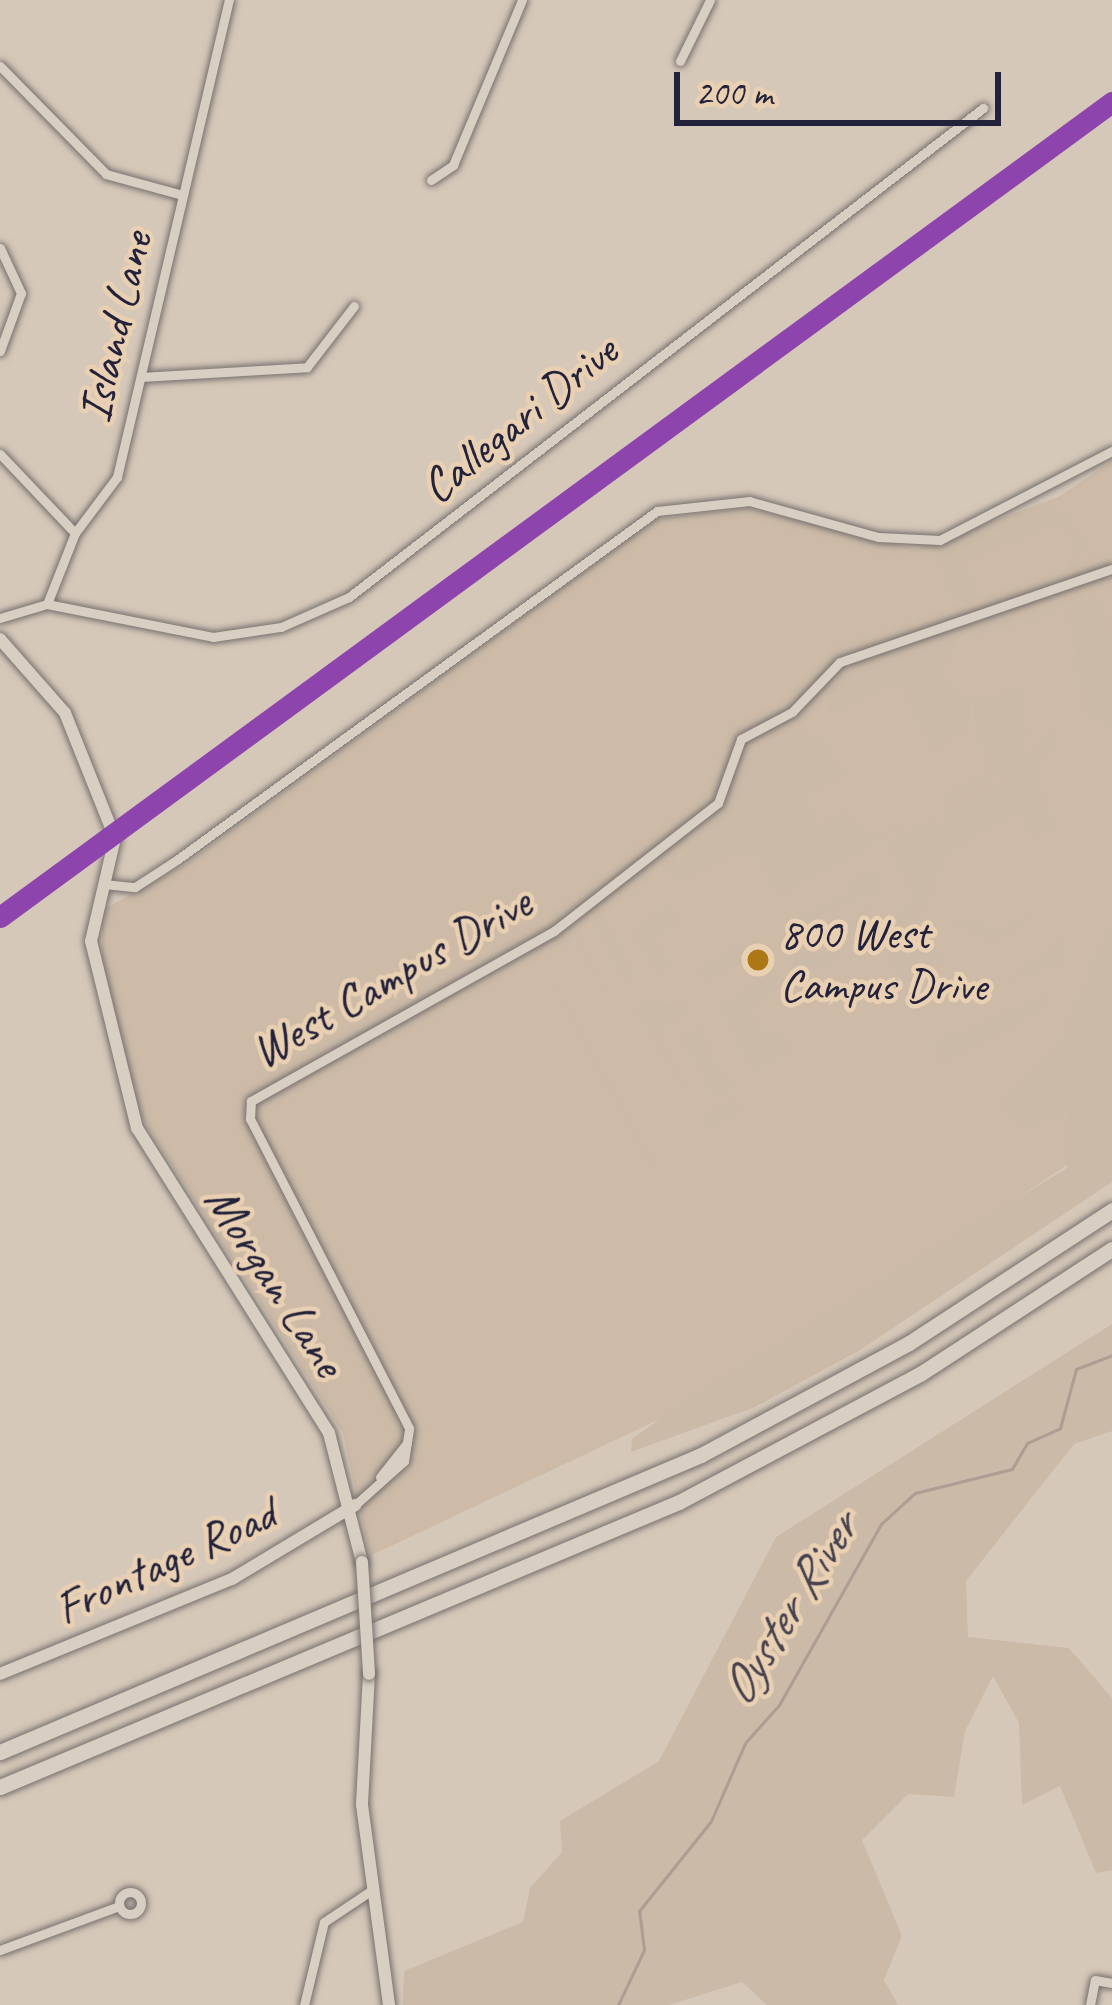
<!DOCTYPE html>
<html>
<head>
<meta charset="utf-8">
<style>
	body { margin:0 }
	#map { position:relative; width:1112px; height:2005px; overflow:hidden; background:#d6c8b9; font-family:Caveat,sans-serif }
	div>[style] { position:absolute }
	.built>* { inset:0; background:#cdbba8 }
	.green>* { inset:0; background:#cbbaa8 }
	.stream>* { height:3px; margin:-1.5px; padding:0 1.5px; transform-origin:1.5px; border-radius:1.5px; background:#ad9d92 }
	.roads { filter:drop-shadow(0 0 3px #77716f) drop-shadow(0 0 3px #77716f) }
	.street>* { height:9px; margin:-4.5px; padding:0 4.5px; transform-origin:4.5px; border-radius:4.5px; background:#d8cec2 }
	.street>.ring { margin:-4.5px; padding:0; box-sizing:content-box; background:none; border:9px solid #d8cec2; border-radius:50% }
	.secondary>* { height:12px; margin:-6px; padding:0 6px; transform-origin:6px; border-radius:6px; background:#d8cec2 }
	.highway>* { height:15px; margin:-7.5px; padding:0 7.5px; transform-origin:7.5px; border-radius:7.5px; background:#d8cec2 }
	.bridges { filter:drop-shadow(0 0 3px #77716f) drop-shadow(0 0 3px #77716f) }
	.secondary-bridge>* { height:12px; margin:-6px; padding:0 6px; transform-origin:6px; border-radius:6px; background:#d8cec2 }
	.rail-1>* { height:21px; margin:-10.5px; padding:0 10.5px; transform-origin:10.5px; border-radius:10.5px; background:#8e44ad }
	.dots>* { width:33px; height:33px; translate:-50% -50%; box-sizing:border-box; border:6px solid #ead0b2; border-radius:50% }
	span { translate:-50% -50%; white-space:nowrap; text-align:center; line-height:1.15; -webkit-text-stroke:9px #ead0b2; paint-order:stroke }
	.bus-label { font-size:45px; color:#22223b }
	.left { translate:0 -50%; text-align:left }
	.street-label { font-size:48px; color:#22223b }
	.water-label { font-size:51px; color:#464250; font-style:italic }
	.scale { position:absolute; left:674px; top:72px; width:327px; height:54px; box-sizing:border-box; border:6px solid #22223b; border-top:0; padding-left:15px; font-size:36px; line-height:42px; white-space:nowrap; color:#22223b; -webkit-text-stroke:9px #ead0b2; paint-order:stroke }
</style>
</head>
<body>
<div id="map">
	<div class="built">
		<i style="clip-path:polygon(1112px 461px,1112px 1135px,751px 1376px,370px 1556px,343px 1433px,141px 1116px,102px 970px,102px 910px,183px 866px,657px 519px,748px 508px,917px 549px,1058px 497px)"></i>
	</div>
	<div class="green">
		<i style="clip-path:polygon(1041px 506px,1067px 516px,1083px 542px,1076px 570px,1064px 571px,1077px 551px,1061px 519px,964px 562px,978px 598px,1048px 580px,969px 604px,947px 593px,939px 548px)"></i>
		<i style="clip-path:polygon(1081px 596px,1103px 607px,1112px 640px,1112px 726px,1086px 711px,1068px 605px,1026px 625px,1024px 616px)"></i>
		<i style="clip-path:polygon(994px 614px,1013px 619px,1015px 628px,960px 636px,942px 675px,902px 691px,895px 680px,829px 715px,826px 690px,846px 670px)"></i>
		<i style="clip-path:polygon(944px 678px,970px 700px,968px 729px,933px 749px,904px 694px)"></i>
		<i style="clip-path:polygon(1018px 690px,1027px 736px,978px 738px,973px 702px)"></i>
		<i style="clip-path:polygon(784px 729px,820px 737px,843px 775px,803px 797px,818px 826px,846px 811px,868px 838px,913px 820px,779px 895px,759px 857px,743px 850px,681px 879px,667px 853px,680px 863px,761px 742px)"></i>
		<i style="clip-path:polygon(1052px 730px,1058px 741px,1032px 764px,1054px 831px,1032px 834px,1019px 811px,977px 833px,940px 860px,924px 910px,916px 893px,947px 813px,1004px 780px)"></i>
		<i style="clip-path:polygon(998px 737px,1026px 742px,1017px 762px,947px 806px,944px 797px,992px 771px,982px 742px)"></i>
		<i style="clip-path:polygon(932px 819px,934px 844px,913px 888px,888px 843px)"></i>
		<i style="clip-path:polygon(662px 850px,678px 881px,660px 865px,598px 906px,635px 975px,625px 981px,589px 910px)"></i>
		<i style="clip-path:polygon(876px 870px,881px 888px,788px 930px,784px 918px,792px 924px,850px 894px,847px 885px)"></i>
		<i style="clip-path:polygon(913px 900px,919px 929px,914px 920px,855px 952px)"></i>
		<i style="clip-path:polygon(669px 904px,678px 923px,654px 936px,669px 964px,657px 974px,634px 933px)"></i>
		<i style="clip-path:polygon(866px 908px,873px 918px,893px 911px,836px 943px,790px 949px,822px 932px,828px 940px)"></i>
		<i style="clip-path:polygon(1028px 915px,1037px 916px,989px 942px,954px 923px,980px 919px,989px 935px)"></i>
		<i style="clip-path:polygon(1112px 923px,1112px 1182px,860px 1350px,755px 1407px,631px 1452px,632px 1439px,686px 1400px,1067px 1168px,1068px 1111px,1022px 1128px,1003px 1104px,1059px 1046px)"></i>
		<i style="clip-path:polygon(1064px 934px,1065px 961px,1001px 983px,1052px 951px)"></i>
		<i style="clip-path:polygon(925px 935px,945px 959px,867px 1005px,863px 997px,901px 977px,889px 954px)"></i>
		<i style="clip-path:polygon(562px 936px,581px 941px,612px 1001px,576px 942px,553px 941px)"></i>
		<i style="clip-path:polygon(529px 939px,655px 1166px,652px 1168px)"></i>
		<i style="clip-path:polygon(738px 944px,760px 953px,705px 981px,701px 972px)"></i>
		<i style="clip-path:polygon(847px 948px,801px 981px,791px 961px,826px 955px)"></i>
		<i style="clip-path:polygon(772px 972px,780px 988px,748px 1006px,767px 1040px,780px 1033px,793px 1049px,753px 1071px,723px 1007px)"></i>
		<i style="clip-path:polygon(1050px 982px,1043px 1008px,944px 1062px,935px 1044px,1045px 996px)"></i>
		<i style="clip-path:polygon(642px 1001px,692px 1007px,656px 1033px,696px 1104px,635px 1009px)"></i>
		<i style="clip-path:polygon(702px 1026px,709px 1059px,735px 1087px,716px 1098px,683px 1038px)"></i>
		<i style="clip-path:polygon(734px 1100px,741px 1113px,703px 1126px,704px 1117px)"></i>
		<i style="clip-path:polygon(1112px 1324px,1112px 1431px,1074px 1444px,966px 1581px,968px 1637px,1069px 1648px,1112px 1698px,1112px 1870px,1096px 1873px,1060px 1786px,1022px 1805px,1019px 1723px,993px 1676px,965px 1731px,954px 1797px,908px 1794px,862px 1840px,902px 1936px,884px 1980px,898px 2005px,767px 2005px,742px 1982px,669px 2005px,403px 2005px,404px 1971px,523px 1922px,530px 1888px,562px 1852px,560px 1821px,659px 1761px,776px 1537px)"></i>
	</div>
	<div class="stream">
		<i style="left:618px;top:2005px;width:61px;rotate:-64.7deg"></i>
		<i style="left:644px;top:1950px;width:39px;rotate:-97deg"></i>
		<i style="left:639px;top:1911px;width:115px;rotate:-51.3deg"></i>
		<i style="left:711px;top:1821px;width:85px;rotate:-66.4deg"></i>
		<i style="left:745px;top:1743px;width:51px;rotate:-48.2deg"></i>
		<i style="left:779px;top:1705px;width:208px;rotate:-60.6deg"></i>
		<i style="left:881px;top:1524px;width:46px;rotate:-42.4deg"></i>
		<i style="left:915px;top:1493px;width:100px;rotate:-13.9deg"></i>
		<i style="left:1012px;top:1469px;width:30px;rotate:-60deg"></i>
		<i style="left:1027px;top:1443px;width:36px;rotate:-24deg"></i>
		<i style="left:1060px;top:1428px;width:61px;rotate:-74.8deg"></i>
		<i style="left:1076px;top:1369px;width:39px;rotate:-21deg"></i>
	</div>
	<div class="roads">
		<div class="street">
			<i style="left:680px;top:61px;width:68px;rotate:-63.8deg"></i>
			<i style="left:0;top:66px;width:151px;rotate:45.5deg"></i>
			<i style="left:106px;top:174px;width:80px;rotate:15.3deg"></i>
			<i style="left:431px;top:180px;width:27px;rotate:-34deg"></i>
			<i style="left:453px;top:165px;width:179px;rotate:-67.3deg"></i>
			<i style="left:0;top:248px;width:50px;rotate:65deg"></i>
			<i style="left:21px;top:293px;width:62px;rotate:109.9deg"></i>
			<i style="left:141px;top:377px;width:166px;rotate:-3.4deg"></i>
			<i style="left:307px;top:367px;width:77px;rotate:-52.4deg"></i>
			<i style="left:0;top:454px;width:109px;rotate:46.5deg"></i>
			<i style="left:47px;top:604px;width:169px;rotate:11.2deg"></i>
			<i style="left:213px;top:637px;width:69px;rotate:-8.4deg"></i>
			<i style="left:281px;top:627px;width:74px;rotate:-23.8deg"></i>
			<i style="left:349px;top:597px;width:801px;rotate:-37.64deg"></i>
			<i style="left:0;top:618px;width:49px;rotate:-16.6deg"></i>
			<i style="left:47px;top:604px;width:76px;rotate:-68.5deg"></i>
			<i style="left:75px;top:533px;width:70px;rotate:-53.1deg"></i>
			<i style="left:117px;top:477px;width:490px;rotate:-76.8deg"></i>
			<i style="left:104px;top:884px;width:31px;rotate:6deg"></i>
			<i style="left:135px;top:887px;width:51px;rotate:-33.1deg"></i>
			<i style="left:178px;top:859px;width:592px;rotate:-36deg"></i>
			<i style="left:657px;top:511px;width:93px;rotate:-6.2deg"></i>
			<i style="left:749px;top:501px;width:134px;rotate:15.6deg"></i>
			<i style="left:878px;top:537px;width:62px;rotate:2.8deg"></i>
			<i style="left:940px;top:540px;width:194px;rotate:-27.4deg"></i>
			<i style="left:380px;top:1477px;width:43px;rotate:-51.5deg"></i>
			<i style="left:355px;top:1505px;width:66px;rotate:-41.9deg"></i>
			<i style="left:404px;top:1461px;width:33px;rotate:-81deg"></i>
			<i style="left:409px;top:1428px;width:348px;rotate:-117.2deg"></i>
			<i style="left:250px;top:1119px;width:18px;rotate:-87deg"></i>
			<i style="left:251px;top:1101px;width:347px;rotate:-29.3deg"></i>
			<i style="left:554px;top:931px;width:208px;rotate:-38deg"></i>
			<i style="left:718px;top:803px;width:68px;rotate:-70.2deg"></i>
			<i style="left:741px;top:739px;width:58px;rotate:-27.9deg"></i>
			<i style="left:792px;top:712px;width:69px;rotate:-46.2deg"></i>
			<i style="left:840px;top:662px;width:287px;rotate:-18.9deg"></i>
			<i class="ring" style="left:119px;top:1892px;width:13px;height:13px"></i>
			<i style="left:0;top:1950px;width:127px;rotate:-20.3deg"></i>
			<i style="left:304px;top:2005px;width:85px;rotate:-76.5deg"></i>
			<i style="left:324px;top:1922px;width:54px;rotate:-33.7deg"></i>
			<i style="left:1090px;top:2005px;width:25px;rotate:-79deg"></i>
			<i style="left:1095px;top:1980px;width:17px;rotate:10deg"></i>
		</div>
		<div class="secondary">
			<i style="left:0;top:639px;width:98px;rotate:48.7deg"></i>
			<i style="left:65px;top:713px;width:135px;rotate:68.2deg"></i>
			<i style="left:115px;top:838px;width:106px;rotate:103.1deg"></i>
			<i style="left:91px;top:941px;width:193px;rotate:76.2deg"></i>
			<i style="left:137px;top:1128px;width:360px;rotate:57.8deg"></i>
			<i style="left:329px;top:1433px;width:133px;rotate:75.7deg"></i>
			<i style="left:0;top:1674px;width:251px;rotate:-22.3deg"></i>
			<i style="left:232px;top:1579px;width:144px;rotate:-31deg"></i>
			<i style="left:369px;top:1674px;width:131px;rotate:93.1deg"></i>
			<i style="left:362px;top:1805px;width:202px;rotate:82.3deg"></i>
		</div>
		<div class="highway">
			<i style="left:0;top:1752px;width:761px;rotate:-22.96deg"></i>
			<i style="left:701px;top:1455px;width:236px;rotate:-28.3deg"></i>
			<i style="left:909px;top:1343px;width:243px;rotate:-33.2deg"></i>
			<i style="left:0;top:1787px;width:736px;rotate:-22.77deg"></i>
			<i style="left:679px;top:1502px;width:273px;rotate:-28deg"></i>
			<i style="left:920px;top:1374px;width:229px;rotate:-33.1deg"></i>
		</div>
	</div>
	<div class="bridges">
		<div class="secondary-bridge">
			<i style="left:362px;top:1562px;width:112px;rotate:86.4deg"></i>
		</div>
	</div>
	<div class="rail-1">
		<i style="left:0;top:917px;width:1379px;rotate:-36.24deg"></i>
	</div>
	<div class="dots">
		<i style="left:758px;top:960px;background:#ac7815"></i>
	</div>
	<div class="bus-label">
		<span class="left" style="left:780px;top:960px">800 West<br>Campus Drive</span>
	</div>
	<div class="street-label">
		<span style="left:115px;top:327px;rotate:-77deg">Island Lane</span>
		<span style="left:519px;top:419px;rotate:-39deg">Callegari Drive</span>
		<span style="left:391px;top:977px;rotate:-30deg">West Campus Drive</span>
		<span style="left:275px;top:1281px;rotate:57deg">Morgan Lane</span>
		<span style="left:165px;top:1561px;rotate:-25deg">Frontage Road</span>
	</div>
	<div class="water-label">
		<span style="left:788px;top:1609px;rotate:-58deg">Oyster River</span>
	</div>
	<div class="scale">200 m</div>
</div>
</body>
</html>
